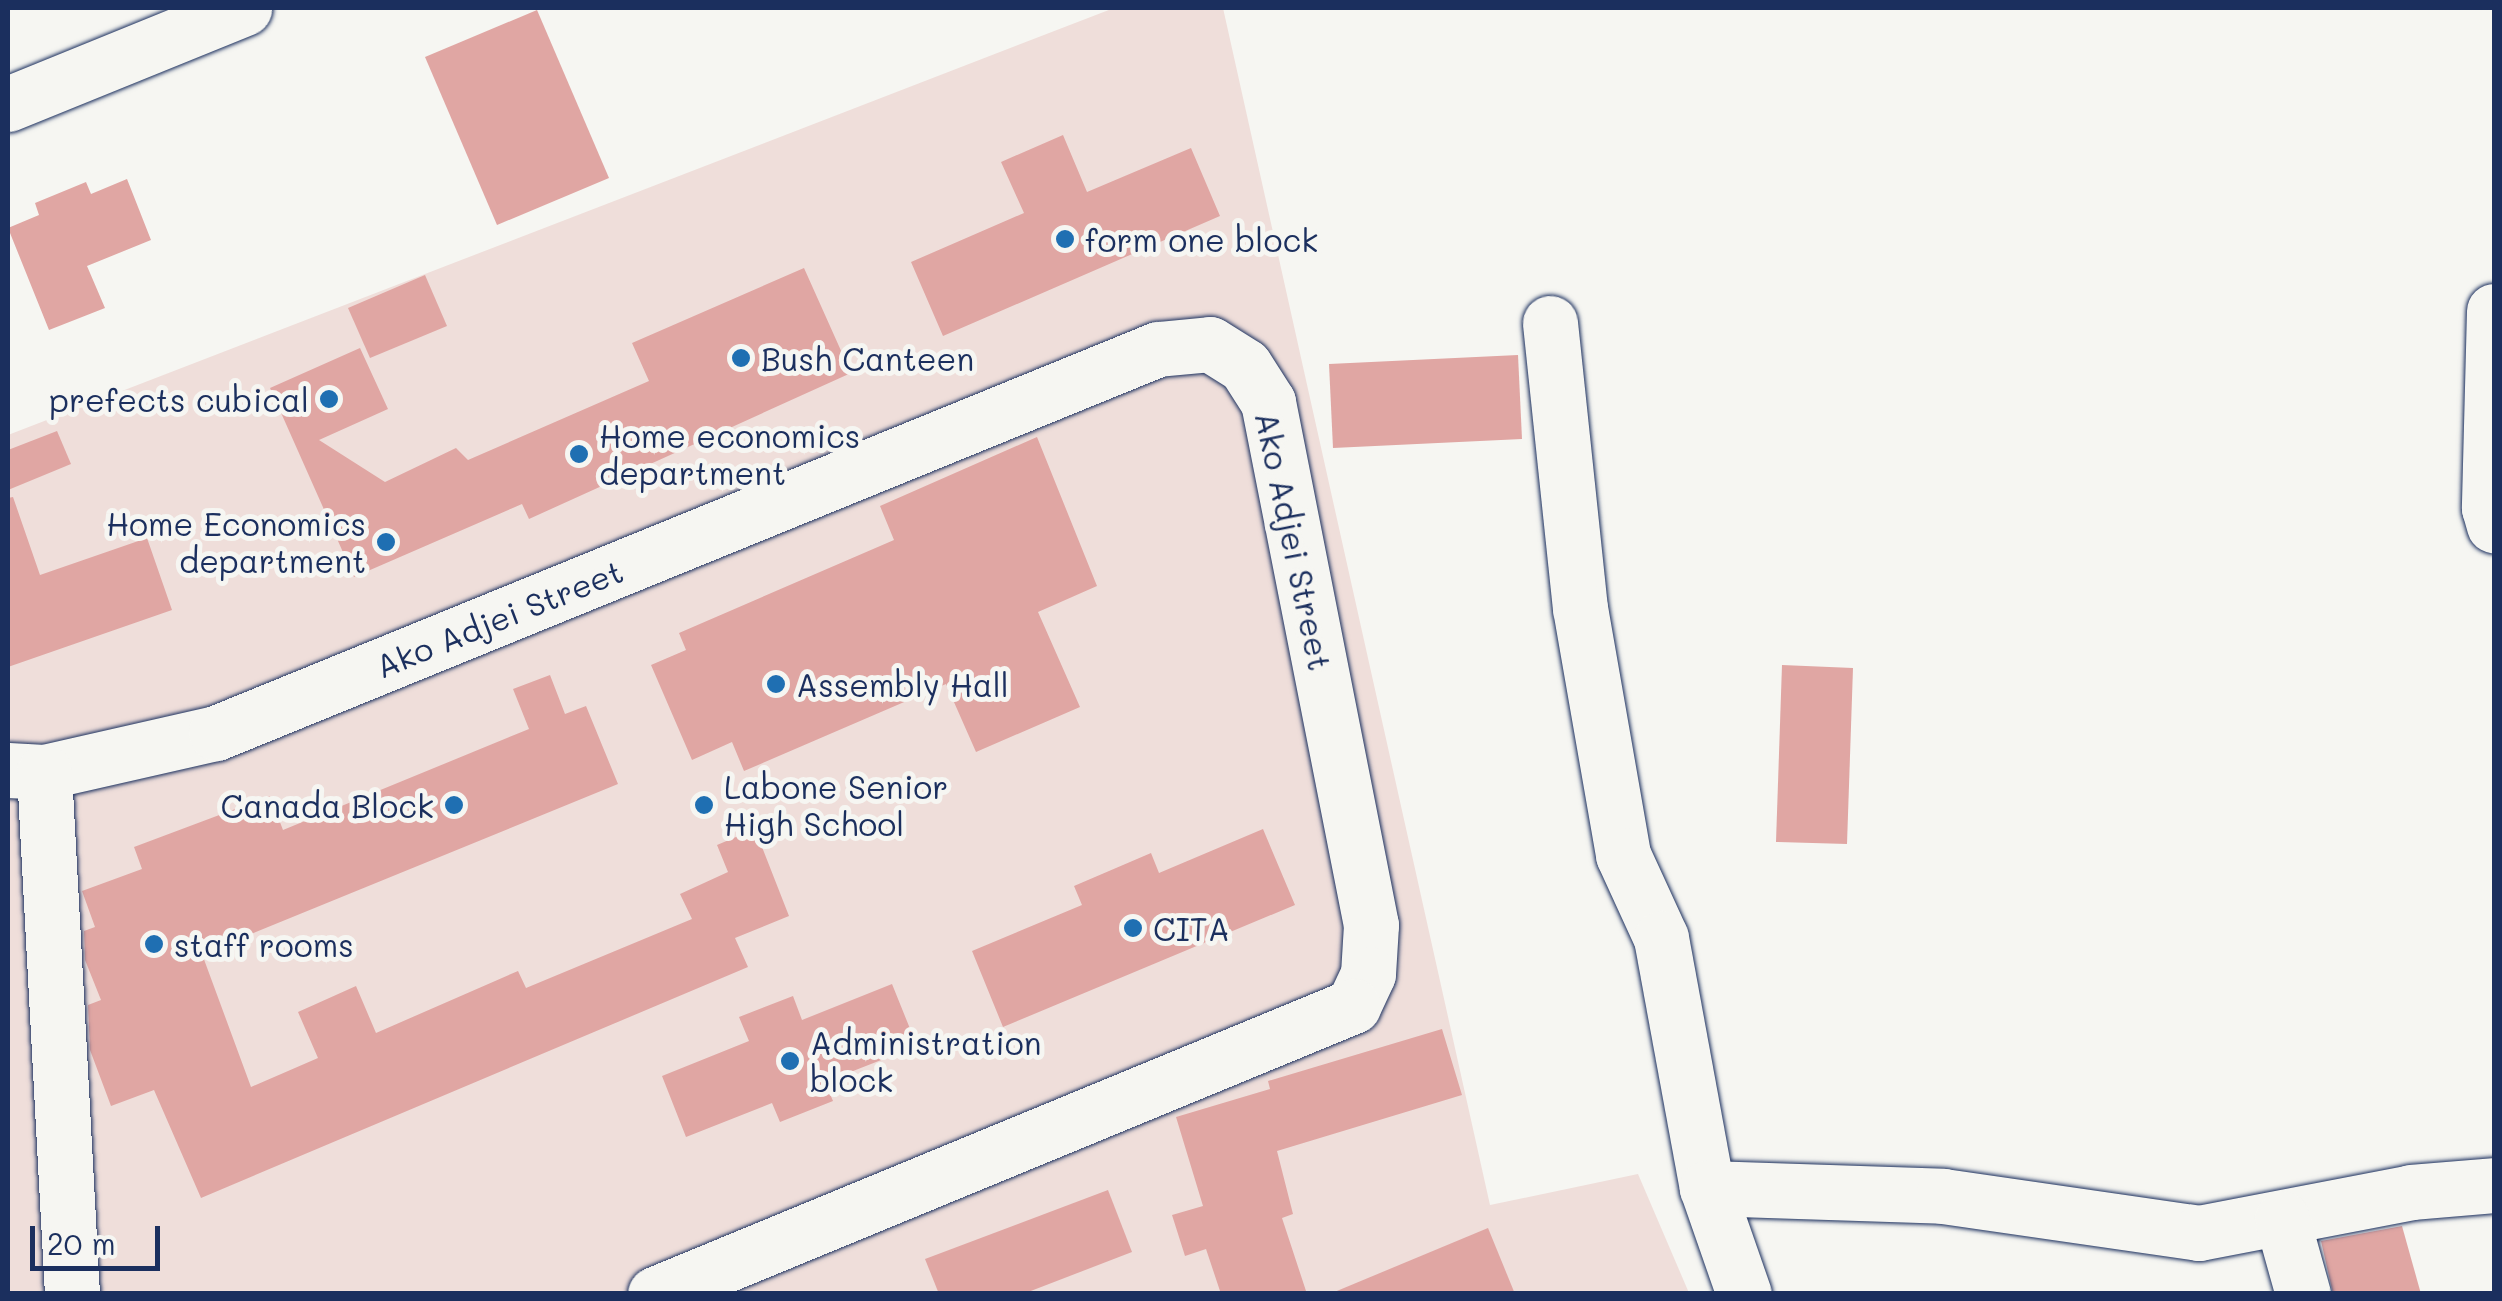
<!DOCTYPE html>
<html>
<head>
<meta charset="utf-8">
<style>
	body { margin:0 }
	#map { position:relative; width:2502px; height:1301px; overflow:hidden; background:#f6f6f2; font-family:Mali,sans-serif }
	div>[style] { position:absolute }
	.built>* { inset:0; background:#efdeda }
	.building>* { inset:0; background:#e0a6a3 }
	.roads { filter:drop-shadow(0 0 2px #1b2f5e) drop-shadow(0 0 2px #1b2f5e) }
	.minor>* { height:55px; margin:-27.5px; padding:0 27.5px; transform-origin:27.5px; border-radius:27.5px; background:#f6f6f2 }
	.dots>* { width:28px; height:28px; translate:-50% -50%; box-sizing:border-box; border:5px solid #f6f6f2; border-radius:50% }
	span { translate:-50% -50%; white-space:nowrap; text-align:center; line-height:1.15; -webkit-text-stroke:10px #f6f6f2; paint-order:stroke }
	.poi-label { font-size:32px; color:#1b2f5e }
	.left { translate:0 -50%; text-align:left }
	.right { translate:-100% -50%; text-align:right }
	.street-label { font-size:32px; color:#1b2f5e }
	.frame { position:absolute; inset:0; border:10px solid #1b2f5e; pointer-events:none }
	.scale { position:absolute; left:30px; top:1226px; width:130px; height:45px; box-sizing:border-box; border:5px solid #1b2f5e; border-top:0; padding-left:12px; font-size:30px; line-height:35px; white-space:nowrap; color:#1b2f5e; -webkit-text-stroke:8px #f6f6f2; paint-order:stroke }
</style>
</head>
<body>
<div id="map">
	<div class="built">
		<i style="clip-path:polygon(1114px 8px,1223px 8px,1490px 1205px,1638px 1174px,1689px 1293px,8px 1294px,8px 435px)"></i>
	</div>
	<div class="building">
		<i style="clip-path:polygon(537px 10px,609px 178px,497px 225px,425px 57px)"></i>
		<i style="clip-path:polygon(1063px 135px,1087px 192px,1191px 148px,1220px 216px,943px 336px,911px 262px,1024px 213px,1001px 162px)"></i>
		<i style="clip-path:polygon(127px 179px,151px 240px,87px 266px,105px 308px,49px 330px,8px 228px,39px 215px,35px 203px,86px 182px,91px 194px)"></i>
		<i style="clip-path:polygon(804px 268px,851px 373px,529px 519px,522px 504px,354px 577px,270px 388px,360px 348px,388px 409px,319px 440px,385px 482px,456px 448px,468px 460px,649px 381px,632px 343px)"></i>
		<i style="clip-path:polygon(425px 275px,447px 326px,370px 358px,348px 308px)"></i>
		<i style="clip-path:polygon(1518px 355px,1522px 439px,1333px 448px,1329px 364px)"></i>
		<i style="clip-path:polygon(57px 431px,71px 464px,8px 490px,8px 450px)"></i>
		<i style="clip-path:polygon(1037px 437px,1097px 586px,1038px 612px,1080px 707px,976px 752px,946px 684px,744px 771px,732px 742px,692px 760px,651px 665px,686px 650px,679px 633px,894px 540px,880px 506px)"></i>
		<i style="clip-path:polygon(13px 497px,40px 575px,147px 538px,172px 610px,8px 667px,8px 498px)"></i>
		<i style="clip-path:polygon(1782px 665px,1853px 668px,1847px 844px,1776px 842px)"></i>
		<i style="clip-path:polygon(550px 675px,565px 714px,586px 706px,618px 784px,202px 954px,251px 1087px,318px 1058px,298px 1012px,356px 986px,376px 1033px,518px 971px,526px 988px,692px 919px,680px 894px,728px 872px,717px 845px,755px 829px,789px 916px,735px 938px,748px 967px,201px 1198px,154px 1090px,111px 1106px,90px 1050px,88px 1005px,101px 1000px,85px 960px,84px 931px,95px 927px,82px 891px,142px 869px,134px 847px,270px 796px,283px 830px,529px 729px,513px 689px)"></i>
		<i style="clip-path:polygon(1263px 829px,1295px 905px,1003px 1027px,972px 951px,1082px 905px,1074px 886px,1151px 853px,1159px 873px)"></i>
		<i style="clip-path:polygon(892px 984px,917px 1046px,825px 1082px,833px 1101px,780px 1122px,772px 1103px,686px 1137px,662px 1076px,749px 1041px,739px 1017px,793px 996px,802px 1020px)"></i>
		<i style="clip-path:polygon(1442px 1029px,1462px 1095px,1277px 1151px,1293px 1214px,1282px 1218px,1307px 1294px,1221px 1294px,1206px 1249px,1185px 1256px,1172px 1215px,1203px 1206px,1176px 1117px,1270px 1089px,1268px 1081px)"></i>
		<i style="clip-path:polygon(1108px 1190px,1132px 1252px,1023px 1294px,939px 1294px,925px 1259px)"></i>
		<i style="clip-path:polygon(2402px 1226px,2421px 1294px,2333px 1294px,2321px 1241px)"></i>
		<i style="clip-path:polygon(1488px 1228px,1515px 1294px,1332px 1294px,1332px 1293px)"></i>
	</div>
	<div class="roads">
		<div class="minor">
			<i style="left:8px;top:104px;width:255px;rotate:-22.1deg"></i>
			<i style="left:2494px;top:311px;width:197px;rotate:91.5deg"></i>
			<i style="left:2489px;top:508px;width:18px;rotate:74deg"></i>
			<i style="left:1550px;top:323px;width:287px;rotate:84deg"></i>
			<i style="left:1580px;top:608px;width:251px;rotate:80.1deg"></i>
			<i style="left:1623px;top:855px;width:91px;rotate:65.4deg"></i>
			<i style="left:1661px;top:938px;width:254px;rotate:79.6deg"></i>
			<i style="left:1707px;top:1188px;width:112px;rotate:70.8deg"></i>
			<i style="left:8px;top:770px;width:36px;rotate:3deg"></i>
			<i style="left:44px;top:772px;width:176px;rotate:-12.8deg"></i>
			<i style="left:216px;top:733px;width:1017px;rotate:-22.18deg"></i>
			<i style="left:1158px;top:349px;width:52px;rotate:-5.5deg"></i>
			<i style="left:1210px;top:344px;width:41px;rotate:32.2deg"></i>
			<i style="left:1245px;top:366px;width:43px;rotate:57.4deg"></i>
			<i style="left:1268px;top:402px;width:533px;rotate:78.86deg"></i>
			<i style="left:1371px;top:925px;width:49px;rotate:93.5deg"></i>
			<i style="left:1368px;top:974px;width:35px;rotate:115deg"></i>
			<i style="left:1353px;top:1006px;width:755px;rotate:157.58deg"></i>
			<i style="left:44px;top:772px;width:523px;rotate:86.93deg"></i>
			<i style="left:1707px;top:1188px;width:236px;rotate:1.9deg"></i>
			<i style="left:1943px;top:1196px;width:259px;rotate:8.2deg"></i>
			<i style="left:2199px;top:1233px;width:216px;rotate:-10.9deg"></i>
			<i style="left:2411px;top:1192px;width:83px;rotate:-4.8deg"></i>
			<i style="left:2282px;top:1219px;width:78px;rotate:74.4deg"></i>
		</div>
	</div>
	<div class="dots">
		<i style="left:1065px;top:239px;background:#1f6fb2"></i>
		<i style="left:741px;top:358px;background:#1f6fb2"></i>
		<i style="left:329px;top:399px;background:#1f6fb2"></i>
		<i style="left:579px;top:454px;background:#1f6fb2"></i>
		<i style="left:386px;top:542px;background:#1f6fb2"></i>
		<i style="left:776px;top:684px;background:#1f6fb2"></i>
		<i style="left:454px;top:805px;background:#1f6fb2"></i>
		<i style="left:704px;top:805px;background:#1f6fb2"></i>
		<i style="left:1133px;top:928px;background:#1f6fb2"></i>
		<i style="left:154px;top:944px;background:#1f6fb2"></i>
		<i style="left:790px;top:1061px;background:#1f6fb2"></i>
	</div>
	<div class="poi-label">
		<span class="left" style="left:1085px;top:239px">form one block</span>
		<span class="left" style="left:761px;top:358px">Bush Canteen</span>
		<span class="right" style="left:309px;top:399px">prefects cubical</span>
		<span class="left" style="left:599px;top:454px">Home economics<br>department</span>
		<span class="right" style="left:366px;top:542px">Home Economics<br>department</span>
		<span class="left" style="left:796px;top:684px">Assembly Hall</span>
		<span class="left" style="left:724px;top:805px">Labone Senior<br>High School</span>
		<span class="right" style="left:434px;top:805px">Canada Block</span>
		<span class="left" style="left:1153px;top:928px">CITA</span>
		<span class="left" style="left:174px;top:944px">staff rooms</span>
		<span class="left" style="left:810px;top:1061px">Administration<br>block</span>
	</div>
	<div class="street-label">
		<span style="left:1294px;top:541px;rotate:78deg">Ako Adjei Street</span>
		<span style="left:499px;top:618px;rotate:-22deg">Ako Adjei Street</span>
	</div>
	<div class="frame"></div>
	<div class="scale">20 m</div>
</div>
</body>
</html>
